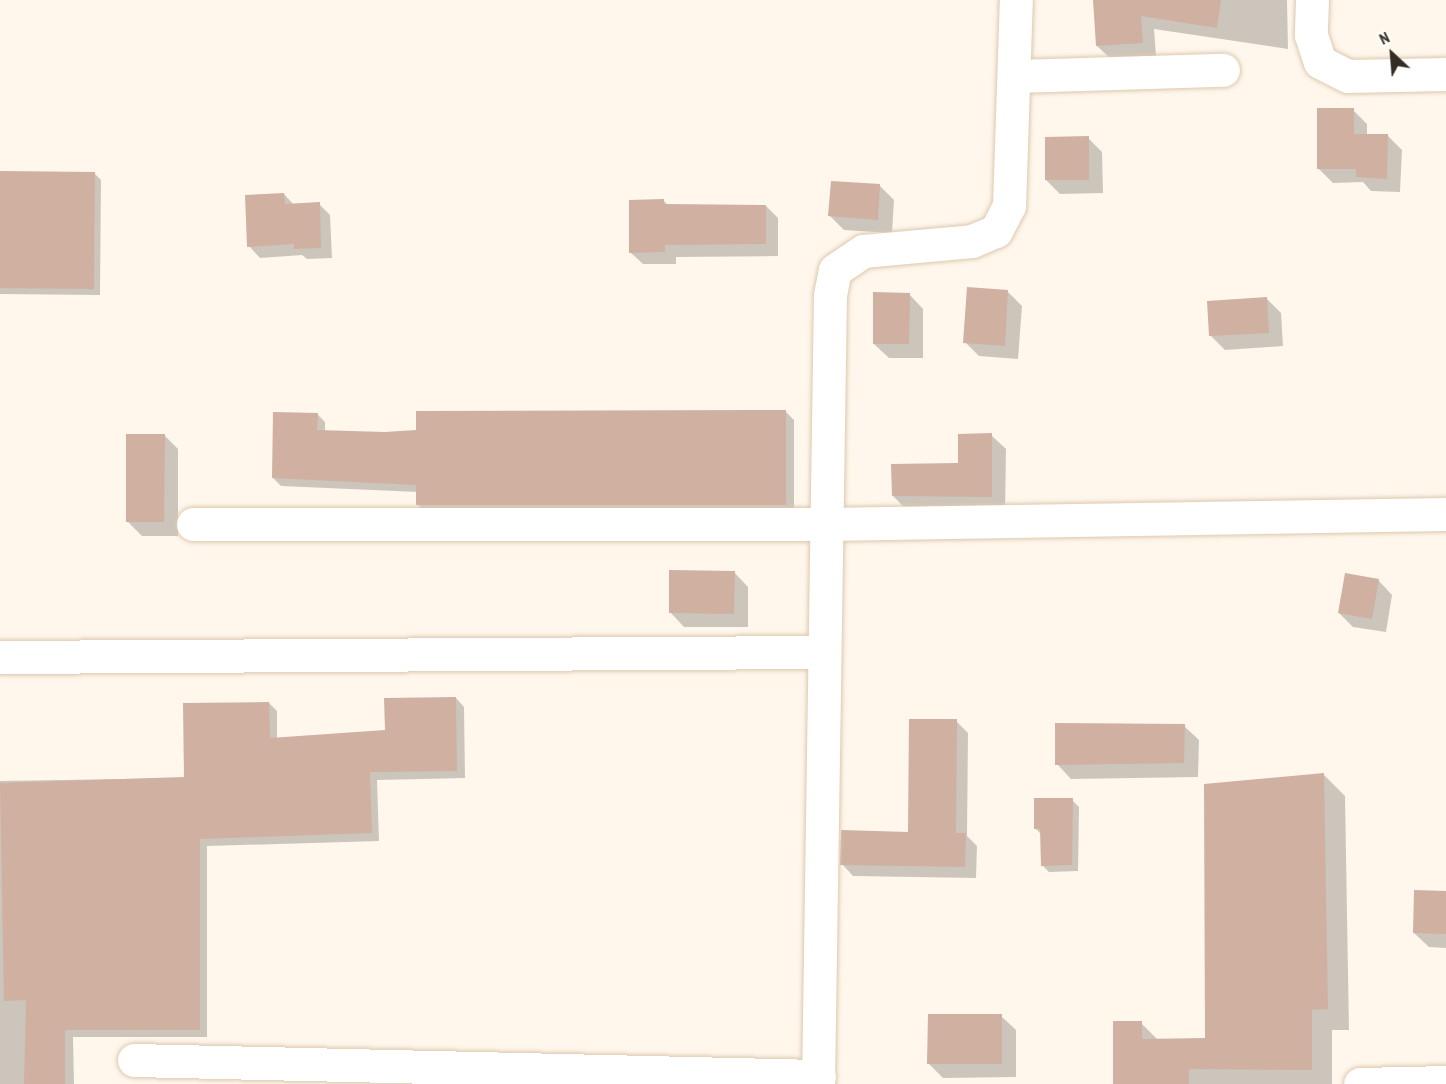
<!DOCTYPE html>
<html>
<head>
<meta charset="utf-8">
<style>
	body { margin:0 }
	#map { position:relative; width:1446px; height:1084px; overflow:hidden; background:#fff7ec; font-family:"PT Sans Narrow",sans-serif }
	div>[style] { position:absolute }
	.shadow>* { inset:0; background:#0003 }
	.building>* { inset:0; background:#cfb0a1 }
	.roads { filter:drop-shadow(0 0 2px #ddc8af) drop-shadow(0 0 2px #ddc8af) }
	.minor>* { height:33px; margin:-16.5px; padding:0 16.5px; transform-origin:16.5px; border-radius:16.5px; background:#fff }
	span { translate:-50% -50%; white-space:nowrap; text-align:center; line-height:1.15; -webkit-text-stroke:4.5px #fff; paint-order:stroke }
	.north { position:absolute; left:1362px; top:24px; width:60px; height:60px; -webkit-text-stroke:4px #fff; paint-order:stroke; rotate:334deg; font-size:16px; font-weight:700; line-height:24px; text-align:center; color:#352d23 }
	.north::after { content:''; display:block; margin:auto; width:21px; height:27px; background:#352d23; clip-path:polygon(50% 0,100% 100%,50% 72%,0 100%) }
</style>
</head>
<body>
<div id="map">
	<div class="shadow">
		<i style="clip-path:polygon(1095px 0,1287px 0,1288px 49px,1154px 29px,1156px 56px,1111px 59px,1097px 46px)"></i>
		<i style="clip-path:polygon(1353px 110px,1367px 124px,1367px 135px,1388px 136px,1402px 150px,1400px 192px,1371px 191px,1363px 182px,1333px 183px,1318px 168px)"></i>
		<i style="clip-path:polygon(1088px 138px,1102px 152px,1103px 193px,1060px 194px,1046px 180px)"></i>
		<i style="clip-path:polygon(0 173px,94px 173px,101px 180px,100px 295px,0 294px)"></i>
		<i style="clip-path:polygon(880px 186px,894px 200px,892px 233px,844px 230px,830px 216px)"></i>
		<i style="clip-path:polygon(284px 194px,294px 205px,319px 204px,330px 215px,332px 258px,307px 259px,302px 255px,260px 258px,249px 246px)"></i>
		<i style="clip-path:polygon(664px 201px,669px 206px,766px 206px,778px 218px,778px 256px,676px 257px,676px 264px,643px 264px,630px 252px)"></i>
		<i style="clip-path:polygon(1008px 292px,1022px 306px,1018px 359px,979px 356px,965px 342px)"></i>
		<i style="clip-path:polygon(909px 294px,923px 309px,923px 358px,889px 358px,874px 344px)"></i>
		<i style="clip-path:polygon(1267px 299px,1281px 313px,1283px 346px,1225px 350px,1211px 336px)"></i>
		<i style="clip-path:polygon(786px 412px,794px 420px,794px 513px,426px 513px,418px 505px,418px 492px,281px 486px,273px 478px,317px 414px,325px 422px,325px 431px,385px 433px)"></i>
		<i style="clip-path:polygon(164px 435px,178px 449px,178px 536px,142px 536px,128px 522px)"></i>
		<i style="clip-path:polygon(991px 435px,1006px 449px,1005px 510px,907px 510px,893px 496px,959px 465px)"></i>
		<i style="clip-path:polygon(734px 572px,748px 587px,748px 627px,684px 627px,670px 612px)"></i>
		<i style="clip-path:polygon(1378px 580px,1392px 595px,1386px 632px,1353px 627px,1339px 613px)"></i>
		<i style="clip-path:polygon(456px 698px,464px 707px,465px 778px,377px 780px,379px 841px,207px 846px,207px 1037px,73px 1037px,74px 1084px,0 1084px,0 781px,186px 778px,269px 703px,277px 711px,277px 739px,386px 731px)"></i>
		<i style="clip-path:polygon(956px 721px,968px 733px,967px 836px,977px 846px,976px 878px,853px 876px,842px 864px,909px 834px)"></i>
		<i style="clip-path:polygon(1184px 726px,1199px 740px,1198px 777px,1071px 779px,1057px 764px)"></i>
		<i style="clip-path:polygon(1324px 775px,1345px 796px,1349px 1030px,1332px 1030px,1332px 1084px,1114px 1084px,1141px 1023px,1158px 1040px,1207px 1039px)"></i>
		<i style="clip-path:polygon(1072px 800px,1079px 807px,1078px 871px,1049px 872px,1042px 865px,1041px 834px,1035px 828px)"></i>
		<i style="clip-path:polygon(1446px 892px,1446px 948px,1429px 947px,1414px 933px)"></i>
		<i style="clip-path:polygon(1001px 1016px,1016px 1030px,1016px 1077px,943px 1078px,929px 1064px)"></i>
	</div>
	<div class="building">
		<i style="clip-path:polygon(1093px 0,1221px 0,1217px 28px,1141px 16px,1143px 43px,1096px 46px)"></i>
		<i style="clip-path:polygon(1317px 108px,1354px 108px,1354px 134px,1388px 134px,1387px 179px,1356px 177px,1356px 169px,1317px 169px)"></i>
		<i style="clip-path:polygon(1089px 136px,1089px 180px,1045px 180px,1045px 137px)"></i>
		<i style="clip-path:polygon(0 171px,95px 172px,94px 289px,0 288px)"></i>
		<i style="clip-path:polygon(831px 181px,880px 184px,878px 220px,828px 216px)"></i>
		<i style="clip-path:polygon(284px 193px,285px 204px,320px 202px,321px 248px,294px 249px,294px 244px,247px 247px,245px 195px)"></i>
		<i style="clip-path:polygon(664px 199px,664px 204px,766px 205px,766px 244px,665px 245px,665px 252px,629px 253px,629px 200px)"></i>
		<i style="clip-path:polygon(967px 287px,1008px 290px,1005px 346px,963px 343px)"></i>
		<i style="clip-path:polygon(873px 292px,910px 293px,909px 344px,873px 344px)"></i>
		<i style="clip-path:polygon(1267px 297px,1269px 333px,1209px 336px,1207px 301px)"></i>
		<i style="clip-path:polygon(786px 410px,786px 505px,416px 505px,416px 485px,272px 478px,273px 412px,318px 413px,317px 430px,385px 432px,416px 430px,416px 411px)"></i>
		<i style="clip-path:polygon(992px 433px,992px 497px,892px 496px,891px 464px,958px 463px,958px 434px)"></i>
		<i style="clip-path:polygon(126px 434px,165px 434px,164px 522px,126px 522px)"></i>
		<i style="clip-path:polygon(669px 570px,735px 571px,734px 614px,669px 613px)"></i>
		<i style="clip-path:polygon(1345px 573px,1379px 579px,1372px 619px,1338px 613px)"></i>
		<i style="clip-path:polygon(456px 697px,457px 771px,370px 772px,372px 833px,200px 839px,200px 1030px,65px 1030px,65px 1084px,24px 1084px,26px 1000px,4px 1001px,0 783px,184px 777px,183px 703px,269px 702px,270px 738px,385px 730px,384px 698px)"></i>
		<i style="clip-path:polygon(909px 719px,957px 719px,956px 833px,966px 833px,965px 867px,840px 865px,841px 830px,908px 832px)"></i>
		<i style="clip-path:polygon(1055px 723px,1185px 724px,1184px 763px,1055px 765px)"></i>
		<i style="clip-path:polygon(1324px 773px,1328px 1009px,1312px 1010px,1312px 1070px,1189px 1069px,1189px 1084px,1113px 1084px,1113px 1021px,1142px 1021px,1142px 1039px,1205px 1038px,1204px 784px)"></i>
		<i style="clip-path:polygon(1034px 798px,1073px 798px,1072px 865px,1041px 866px,1040px 829px,1034px 829px)"></i>
		<i style="clip-path:polygon(1414px 890px,1446px 891px,1446px 934px,1413px 933px)"></i>
		<i style="clip-path:polygon(928px 1014px,1002px 1014px,1002px 1064px,927px 1064px)"></i>
	</div>
	<div class="roads">
		<div class="minor">
			<i style="left:1312px;top:0;width:35px;rotate:92deg"></i>
			<i style="left:1311px;top:35px;width:28px;rotate:72deg"></i>
			<i style="left:1320px;top:62px;width:31px;rotate:27deg"></i>
			<i style="left:1348px;top:76px;width:98px;rotate:-1.2deg"></i>
			<i style="left:1015px;top:76px;width:208px;rotate:-1.7deg"></i>
			<i style="left:193px;top:524px;width:633px"></i>
			<i style="left:826px;top:524px;width:620px;rotate:-0.92deg"></i>
			<i style="left:0;top:657px;width:824px;rotate:-0.35deg"></i>
			<i style="left:134px;top:1060px;width:685px;rotate:1.34deg"></i>
			<i style="left:818px;top:1084px;width:789px;rotate:-89.13deg"></i>
			<i style="left:830px;top:295px;width:25px;rotate:-79deg"></i>
			<i style="left:835px;top:270px;width:34px;rotate:-34deg"></i>
			<i style="left:863px;top:251px;width:109px;rotate:-5.2deg"></i>
			<i style="left:972px;top:241px;width:26px;rotate:-23deg"></i>
			<i style="left:996px;top:231px;width:28px;rotate:-63deg"></i>
			<i style="left:1009px;top:206px;width:206px;rotate:-88.1deg"></i>
			<i style="left:1360px;top:1084px;width:86px;rotate:-1.3deg"></i>
		</div>
	</div>
	<div class="north">N</div>
</div>
</body>
</html>
